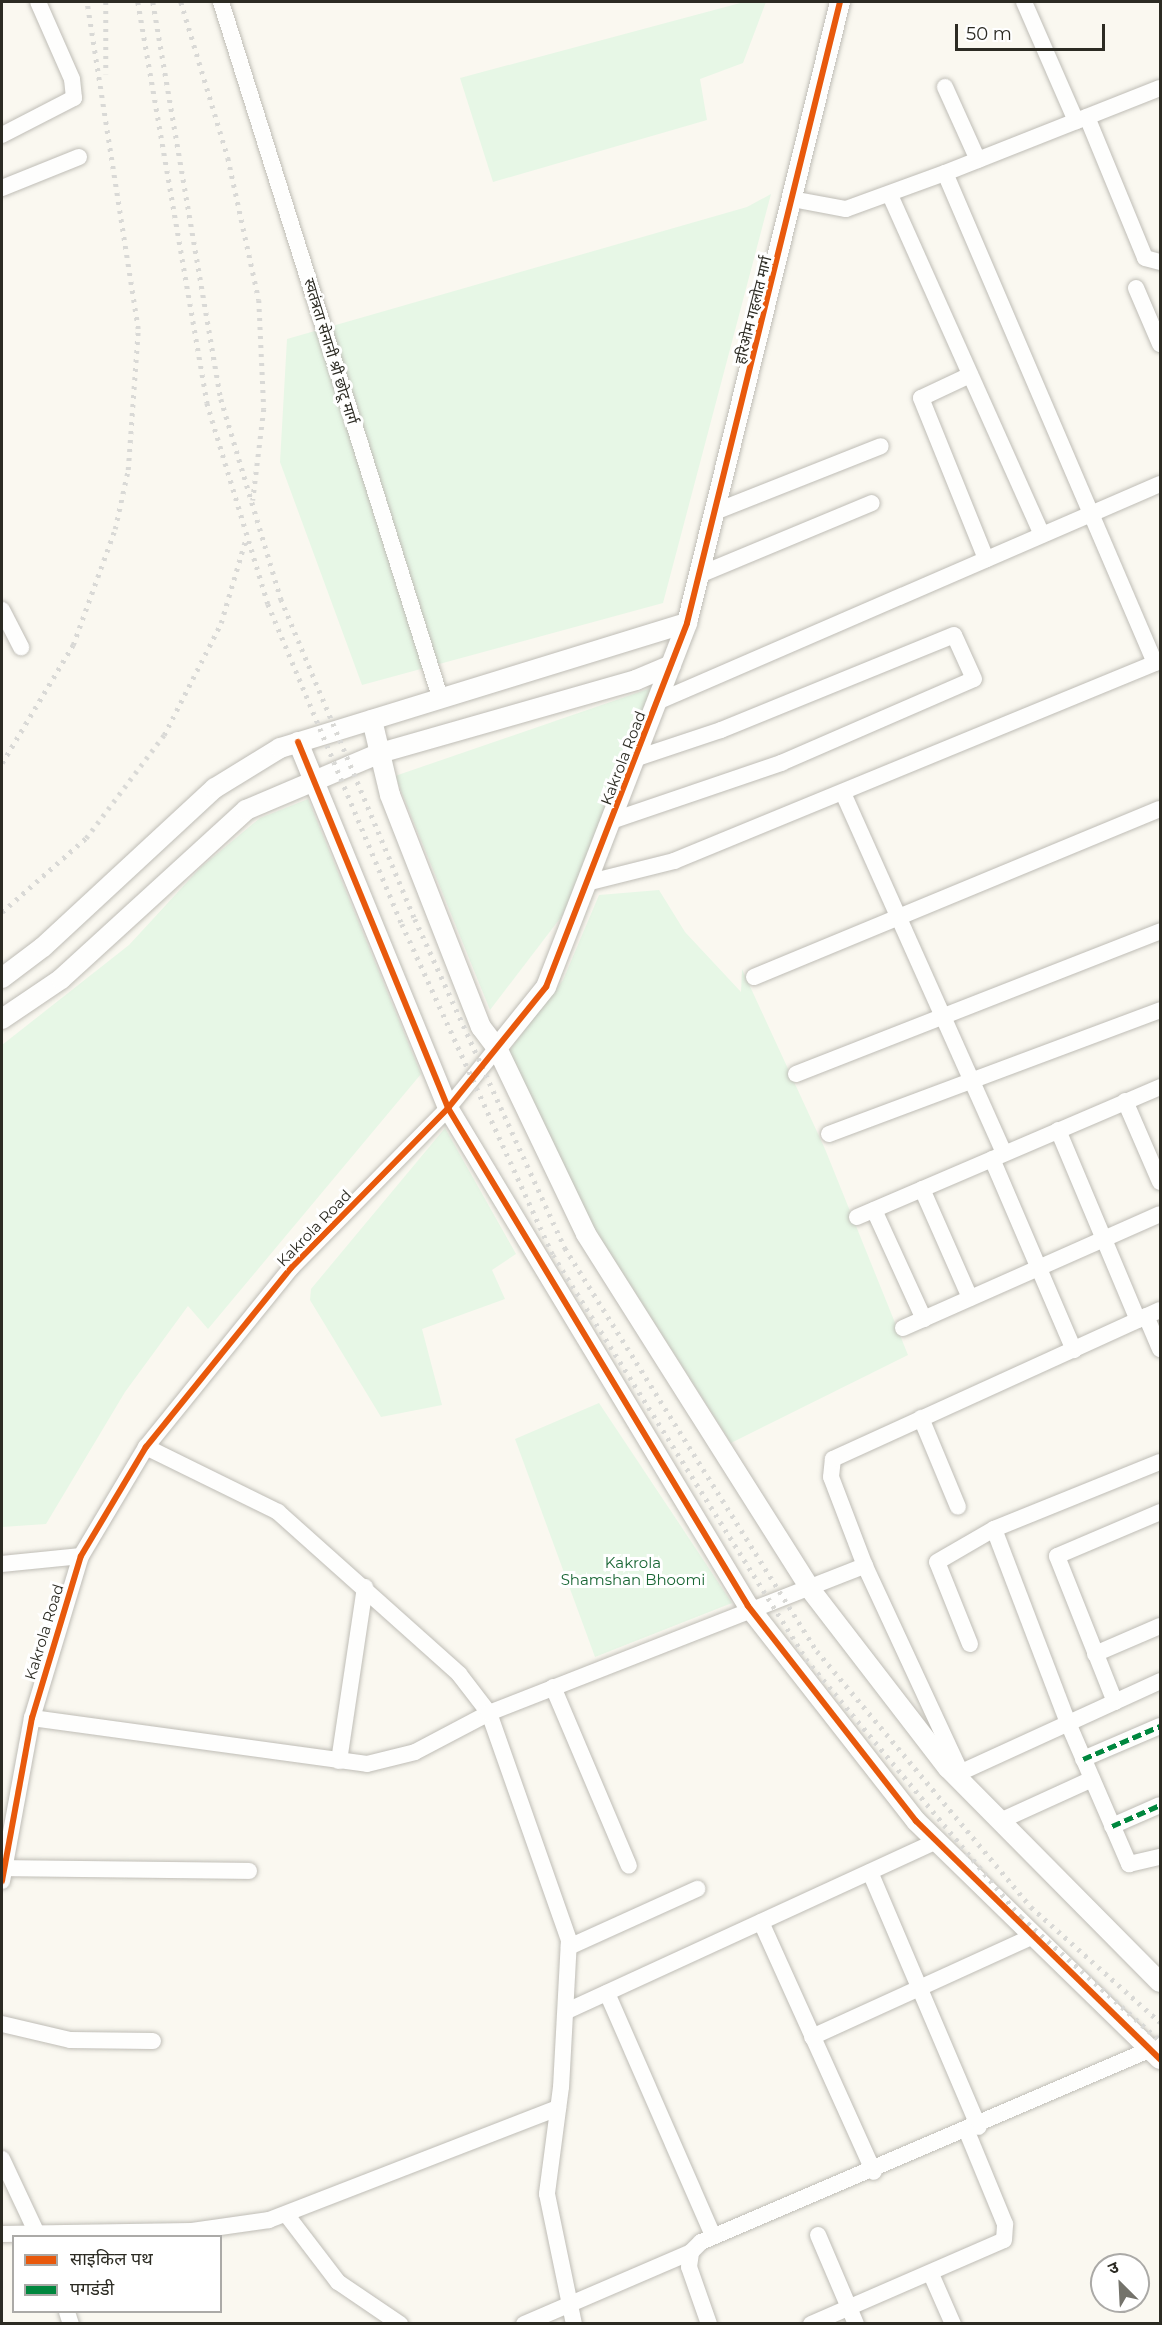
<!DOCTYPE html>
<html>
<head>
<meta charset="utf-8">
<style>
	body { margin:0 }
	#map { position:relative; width:1162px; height:2325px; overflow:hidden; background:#faf8f0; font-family:Montserrat,"Noto Sans Devanagari",sans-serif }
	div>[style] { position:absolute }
	.green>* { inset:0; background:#e7f7e6 }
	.roads { filter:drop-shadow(0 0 2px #bfbdb6) drop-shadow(0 0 2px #bfbdb6) }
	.minor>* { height:16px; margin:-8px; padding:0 8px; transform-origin:8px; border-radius:8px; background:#fefefd }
	.tertiary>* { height:20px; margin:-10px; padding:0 10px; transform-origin:10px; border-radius:10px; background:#fefefd }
	.rail>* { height:4.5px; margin-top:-2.25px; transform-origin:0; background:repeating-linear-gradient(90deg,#d9d9d6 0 3px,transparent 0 9px) }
	.quiet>* { height:4.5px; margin-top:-2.25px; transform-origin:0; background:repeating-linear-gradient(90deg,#00873e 0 9px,transparent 0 13.5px) }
	.cycleway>* { height:6px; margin:-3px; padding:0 3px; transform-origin:3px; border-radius:3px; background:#e8590c }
	span { translate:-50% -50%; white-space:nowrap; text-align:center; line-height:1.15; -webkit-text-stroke:6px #fff; paint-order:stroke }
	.street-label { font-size:15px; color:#2c2b23 }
	.park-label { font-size:15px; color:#1a6735 }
	.frame { position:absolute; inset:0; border:3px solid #2c2b23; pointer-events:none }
	.legend { position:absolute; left:12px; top:2235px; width:210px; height:78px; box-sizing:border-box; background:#fff; border:2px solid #abaaa7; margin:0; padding:8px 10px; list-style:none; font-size:18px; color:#2c2b23 }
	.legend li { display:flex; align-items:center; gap:12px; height:30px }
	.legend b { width:30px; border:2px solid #abaaa7 }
	.north { position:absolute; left:1090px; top:2253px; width:60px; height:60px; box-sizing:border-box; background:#fff; border:2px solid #abaaa7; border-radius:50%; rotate:336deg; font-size:16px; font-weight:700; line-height:24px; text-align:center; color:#2c2b23 }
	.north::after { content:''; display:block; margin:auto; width:21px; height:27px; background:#74736b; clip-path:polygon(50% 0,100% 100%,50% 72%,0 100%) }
	.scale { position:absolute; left:955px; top:24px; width:150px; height:27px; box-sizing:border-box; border:3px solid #2c2b23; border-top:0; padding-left:8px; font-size:18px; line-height:21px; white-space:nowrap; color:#2c2b23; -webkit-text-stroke:4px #fff; paint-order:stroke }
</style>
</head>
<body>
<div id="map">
	<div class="green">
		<i style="clip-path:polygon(744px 2px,766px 2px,743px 63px,700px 79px,707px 120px,493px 182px,460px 78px)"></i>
		<i style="clip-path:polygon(771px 194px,663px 603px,362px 685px,280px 462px,287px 339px,747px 207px)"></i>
		<i style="clip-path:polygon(651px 688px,568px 908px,490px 1010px,395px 776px)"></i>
		<i style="clip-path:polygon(308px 799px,421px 1074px,208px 1329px,188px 1306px,125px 1392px,46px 1524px,2px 1527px,2px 1045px,129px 945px,200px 868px,260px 818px)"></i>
		<i style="clip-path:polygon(659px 890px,685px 932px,741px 992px,742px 969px,825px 1149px,908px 1355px,731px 1443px,586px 1215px,508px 1052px,563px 980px,599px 895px)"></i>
		<i style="clip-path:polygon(445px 1128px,516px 1254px,492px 1270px,505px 1299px,422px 1329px,442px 1405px,381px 1417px,310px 1300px,311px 1289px)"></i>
		<i style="clip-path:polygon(599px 1403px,732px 1603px,595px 1657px,515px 1439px)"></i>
	</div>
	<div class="roads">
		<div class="minor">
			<i style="left:221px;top:2px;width:732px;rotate:72.51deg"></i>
			<i style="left:1024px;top:2px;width:130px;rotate:66.4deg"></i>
			<i style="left:945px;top:87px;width:80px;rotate:65.7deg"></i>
			<i style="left:1087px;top:117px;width:152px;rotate:67.6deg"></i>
			<i style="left:1145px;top:258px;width:16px;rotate:15deg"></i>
			<i style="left:2px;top:135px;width:81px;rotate:-27.2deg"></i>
			<i style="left:74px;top:98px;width:19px;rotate:-96deg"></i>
			<i style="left:72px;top:79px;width:84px;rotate:-113.8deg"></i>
			<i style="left:945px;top:173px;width:231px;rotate:-21.6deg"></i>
			<i style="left:2px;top:188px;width:83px;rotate:-21.9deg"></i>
			<i style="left:890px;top:195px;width:372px;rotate:65.9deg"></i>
			<i style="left:792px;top:199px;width:55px;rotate:10.5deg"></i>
			<i style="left:846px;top:209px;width:105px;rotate:-20deg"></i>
			<i style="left:945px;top:173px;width:533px;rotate:66.8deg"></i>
			<i style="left:1136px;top:288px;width:61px;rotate:66.8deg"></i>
			<i style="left:970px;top:375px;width:54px;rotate:154.9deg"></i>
			<i style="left:921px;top:398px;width:174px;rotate:68deg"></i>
			<i style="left:717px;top:511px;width:176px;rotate:-21.6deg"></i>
			<i style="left:699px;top:575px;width:187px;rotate:-22.6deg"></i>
			<i style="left:2px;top:610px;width:42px;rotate:62.8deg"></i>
			<i style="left:657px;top:702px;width:548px;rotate:-23.43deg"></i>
			<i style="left:843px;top:793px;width:394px;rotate:65.9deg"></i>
			<i style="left:611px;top:821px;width:180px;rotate:-18.8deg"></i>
			<i style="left:781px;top:763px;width:210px;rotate:-23.5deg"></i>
			<i style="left:974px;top:679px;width:48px;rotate:-114.4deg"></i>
			<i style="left:954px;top:635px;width:252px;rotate:157.8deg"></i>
			<i style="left:721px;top:730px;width:92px;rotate:161.6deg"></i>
			<i style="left:590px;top:882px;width:87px;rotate:-14deg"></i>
			<i style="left:674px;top:861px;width:526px;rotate:-22.37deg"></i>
			<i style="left:754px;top:977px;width:439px;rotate:-22.5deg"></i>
			<i style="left:796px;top:1074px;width:391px;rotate:-21.4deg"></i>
			<i style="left:1125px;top:1101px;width:88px;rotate:66.6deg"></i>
			<i style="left:1058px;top:1130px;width:206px;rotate:67.2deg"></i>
			<i style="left:829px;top:1134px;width:353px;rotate:-20.5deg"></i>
			<i style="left:992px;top:1159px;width:208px;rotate:66.8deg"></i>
			<i style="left:922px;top:1189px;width:119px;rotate:66.2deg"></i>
			<i style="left:874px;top:1210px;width:120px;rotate:65.4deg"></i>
			<i style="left:857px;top:1217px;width:330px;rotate:-23.2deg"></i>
			<i style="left:1146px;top:1316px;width:36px;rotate:67deg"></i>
			<i style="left:903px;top:1328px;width:281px;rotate:-23.9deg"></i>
			<i style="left:921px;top:1418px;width:96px;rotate:67.4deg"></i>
			<i style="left:146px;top:1447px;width:147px;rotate:26.2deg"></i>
			<i style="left:278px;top:1512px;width:243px;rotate:41.8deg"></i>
			<i style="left:459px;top:1674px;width:49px;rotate:52.4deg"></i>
			<i style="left:489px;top:1713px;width:241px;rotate:70.6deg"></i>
			<i style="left:569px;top:1940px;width:147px;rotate:93.1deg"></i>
			<i style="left:561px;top:2087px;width:108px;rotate:97.5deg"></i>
			<i style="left:547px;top:2194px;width:133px;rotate:78.3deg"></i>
			<i style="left:994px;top:1529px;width:208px;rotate:69.1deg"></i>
			<i style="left:1068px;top:1723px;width:154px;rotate:66.6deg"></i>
			<i style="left:1129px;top:1864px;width:32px;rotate:-13deg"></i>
			<i style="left:2px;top:1564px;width:79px;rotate:-5.8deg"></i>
			<i style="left:865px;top:1566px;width:228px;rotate:65.1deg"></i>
			<i style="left:970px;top:1644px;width:88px;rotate:-111.9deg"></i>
			<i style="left:937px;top:1562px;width:66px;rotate:-30.1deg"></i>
			<i style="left:994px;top:1529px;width:179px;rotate:-22deg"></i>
			<i style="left:1095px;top:1654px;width:71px;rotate:-23.3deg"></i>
			<i style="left:553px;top:1687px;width:194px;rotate:67deg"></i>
			<i style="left:1115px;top:1702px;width:157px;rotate:-111.7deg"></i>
			<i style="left:1057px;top:1556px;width:112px;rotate:-23.1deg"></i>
			<i style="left:32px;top:1718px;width:338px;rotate:7.8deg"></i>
			<i style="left:367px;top:1764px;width:49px;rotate:-14deg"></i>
			<i style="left:415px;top:1752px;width:84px;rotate:-27.8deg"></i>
			<i style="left:489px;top:1713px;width:404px;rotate:-21.4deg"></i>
			<i style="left:865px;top:1566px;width:95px;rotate:-110.9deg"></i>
			<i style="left:831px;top:1477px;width:18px;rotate:-84deg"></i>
			<i style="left:833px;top:1459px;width:359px;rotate:-24.5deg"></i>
			<i style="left:1083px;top:1759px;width:84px;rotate:-23.2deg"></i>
			<i style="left:339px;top:1761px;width:176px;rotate:-81.5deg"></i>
			<i style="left:955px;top:1775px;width:226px;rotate:-24.6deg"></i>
			<i style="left:1000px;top:1821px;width:101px;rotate:-24.5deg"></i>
			<i style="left:1112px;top:1826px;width:52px;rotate:-23.6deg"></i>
			<i style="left:2px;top:1868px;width:247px;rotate:0.7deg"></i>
			<i style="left:870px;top:1872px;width:277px;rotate:66.9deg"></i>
			<i style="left:2px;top:1881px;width:166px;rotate:-79.6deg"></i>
			<i style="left:32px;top:1718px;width:169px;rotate:-73.2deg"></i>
			<i style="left:81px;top:1556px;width:127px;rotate:-59.2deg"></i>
			<i style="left:146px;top:1447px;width:230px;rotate:-51deg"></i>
			<i style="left:291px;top:1268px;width:224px;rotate:-45.5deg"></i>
			<i style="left:448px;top:1108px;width:77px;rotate:-50.8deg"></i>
			<i style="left:761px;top:1922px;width:274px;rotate:65.7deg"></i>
			<i style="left:569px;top:1947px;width:141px;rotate:-24.4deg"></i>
			<i style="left:607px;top:1993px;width:265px;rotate:66.4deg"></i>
			<i style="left:567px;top:2011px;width:407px;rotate:-24.7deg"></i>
			<i style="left:2px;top:2024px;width:70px;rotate:13.2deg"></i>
			<i style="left:70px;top:2040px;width:83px;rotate:0.7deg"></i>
			<i style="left:812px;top:2037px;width:244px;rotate:-24.5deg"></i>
			<i style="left:2px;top:2159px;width:85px;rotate:64.9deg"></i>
			<i style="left:286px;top:2214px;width:86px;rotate:52.6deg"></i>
			<i style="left:338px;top:2282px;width:75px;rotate:34.1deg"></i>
			<i style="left:2px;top:2234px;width:190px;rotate:-0.9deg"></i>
			<i style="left:192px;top:2231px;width:78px;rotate:-8.1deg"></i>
			<i style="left:269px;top:2220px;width:310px;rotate:-21.2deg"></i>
			<i style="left:818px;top:2235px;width:97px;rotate:66.9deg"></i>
			<i style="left:931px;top:2274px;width:55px;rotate:66.3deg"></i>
			<i style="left:67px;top:2312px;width:13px;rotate:72deg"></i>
			<i style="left:524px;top:2324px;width:182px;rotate:-23.3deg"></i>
			<i style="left:709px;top:2324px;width:60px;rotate:-109.3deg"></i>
			<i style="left:689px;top:2267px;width:15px;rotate:-82deg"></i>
			<i style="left:691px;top:2252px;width:14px;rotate:-45deg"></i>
			<i style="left:701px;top:2242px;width:499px;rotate:-23.2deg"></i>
			<i style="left:811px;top:2324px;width:210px;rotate:-23.5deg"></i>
			<i style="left:1004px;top:2240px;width:16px;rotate:-86deg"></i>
			<i style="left:1005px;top:2224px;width:100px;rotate:-112.4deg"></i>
		</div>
		<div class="tertiary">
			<i style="left:372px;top:720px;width:77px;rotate:76.5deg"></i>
			<i style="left:390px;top:795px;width:249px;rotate:68.6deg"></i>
			<i style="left:481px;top:1027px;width:26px;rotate:53deg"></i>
			<i style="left:497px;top:1048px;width:206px;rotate:64.4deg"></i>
			<i style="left:586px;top:1234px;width:420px;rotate:57.7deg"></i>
			<i style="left:810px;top:1589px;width:226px;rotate:52.4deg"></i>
			<i style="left:948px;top:1768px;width:301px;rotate:45.3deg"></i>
			<i style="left:298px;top:742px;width:396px;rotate:67.7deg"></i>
			<i style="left:448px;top:1108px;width:581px;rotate:58.93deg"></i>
			<i style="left:748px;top:1606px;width:273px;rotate:52deg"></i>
			<i style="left:916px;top:1821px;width:341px;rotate:44.3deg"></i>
			<i style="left:2px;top:978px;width:51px;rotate:-37.1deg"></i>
			<i style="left:43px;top:947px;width:234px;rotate:-42.8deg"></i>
			<i style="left:215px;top:788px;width:76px;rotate:-31.6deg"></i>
			<i style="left:280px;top:748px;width:426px;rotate:-17.1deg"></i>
			<i style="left:2px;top:1019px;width:71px;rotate:-34.1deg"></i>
			<i style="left:61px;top:979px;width:251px;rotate:-42.4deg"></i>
			<i style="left:246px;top:810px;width:146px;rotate:-23deg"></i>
			<i style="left:380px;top:753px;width:266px;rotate:-15.9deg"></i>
			<i style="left:636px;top:680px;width:38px;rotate:-23deg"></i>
			<i style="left:497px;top:1048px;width:78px;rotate:-51.2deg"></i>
			<i style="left:546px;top:987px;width:390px;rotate:-68.8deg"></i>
			<i style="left:687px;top:623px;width:640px;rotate:-76.16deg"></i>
		</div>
	</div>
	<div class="rail">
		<i style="left:106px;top:2px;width:72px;rotate:90deg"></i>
		<i style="left:138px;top:2px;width:407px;rotate:80.2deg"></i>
		<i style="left:207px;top:403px;width:210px;rotate:73.1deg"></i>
		<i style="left:268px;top:604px;width:347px;rotate:67.3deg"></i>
		<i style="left:402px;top:924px;width:364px;rotate:65.5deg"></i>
		<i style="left:553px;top:1255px;width:477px;rotate:57.9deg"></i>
		<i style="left:806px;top:1659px;width:336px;rotate:50.2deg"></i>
		<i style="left:1021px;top:1917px;width:186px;rotate:41.7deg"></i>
		<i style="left:153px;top:2px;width:403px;rotate:80.3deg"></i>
		<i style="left:221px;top:399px;width:209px;rotate:73.3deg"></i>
		<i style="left:281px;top:599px;width:347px;rotate:67.3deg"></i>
		<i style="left:415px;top:919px;width:362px;rotate:65.5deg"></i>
		<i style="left:565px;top:1248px;width:475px;rotate:58deg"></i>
		<i style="left:817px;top:1651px;width:334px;rotate:50.1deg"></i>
		<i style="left:1031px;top:1907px;width:173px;rotate:41.7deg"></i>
		<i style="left:181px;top:2px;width:163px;rotate:73.2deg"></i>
		<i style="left:228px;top:158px;width:145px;rotate:77.7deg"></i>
		<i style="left:259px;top:300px;width:109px;rotate:87.4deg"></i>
		<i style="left:264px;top:409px;width:92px;rotate:96.9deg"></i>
		<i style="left:2px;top:763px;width:138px;rotate:-59deg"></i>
		<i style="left:73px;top:645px;width:123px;rotate:-70.1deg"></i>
		<i style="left:115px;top:529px;width:60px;rotate:-77.6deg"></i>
		<i style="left:128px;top:470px;width:141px;rotate:-85.9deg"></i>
		<i style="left:138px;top:329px;width:331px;rotate:-98.9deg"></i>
		<i style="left:2px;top:912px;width:112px;rotate:-41.4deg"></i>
		<i style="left:86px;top:838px;width:129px;rotate:-52.9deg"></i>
		<i style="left:164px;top:735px;width:126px;rotate:-63deg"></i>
		<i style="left:221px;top:623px;width:89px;rotate:-73.6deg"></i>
	</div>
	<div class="quiet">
		<i style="left:1083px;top:1759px;width:84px;rotate:-23.2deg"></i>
		<i style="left:1112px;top:1826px;width:52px;rotate:-23.6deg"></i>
	</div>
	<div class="cycleway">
		<i style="left:298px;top:742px;width:396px;rotate:67.7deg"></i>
		<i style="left:448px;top:1108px;width:581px;rotate:58.93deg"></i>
		<i style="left:748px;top:1606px;width:273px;rotate:52deg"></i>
		<i style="left:916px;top:1821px;width:341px;rotate:44.3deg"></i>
		<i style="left:2px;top:1881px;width:166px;rotate:-79.6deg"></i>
		<i style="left:32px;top:1718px;width:169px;rotate:-73.2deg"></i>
		<i style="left:81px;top:1556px;width:127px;rotate:-59.2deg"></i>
		<i style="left:146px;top:1447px;width:230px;rotate:-51deg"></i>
		<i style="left:291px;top:1268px;width:224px;rotate:-45.5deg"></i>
		<i style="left:448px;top:1108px;width:156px;rotate:-51deg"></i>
		<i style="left:546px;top:987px;width:390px;rotate:-68.8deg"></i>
		<i style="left:687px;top:623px;width:640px;rotate:-76.16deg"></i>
	</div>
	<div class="street-label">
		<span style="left:753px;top:310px;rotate:-76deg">हरिओम गहलोत मार्ग</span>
		<span style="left:331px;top:351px;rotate:73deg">स्वतंत्रता सेनानी श्री छोटू मार्ग</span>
		<span style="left:623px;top:758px;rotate:-69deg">Kakrola Road</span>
		<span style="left:314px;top:1228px;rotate:-46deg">Kakrola Road</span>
		<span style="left:44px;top:1632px;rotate:-73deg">Kakrola Road</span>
	</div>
	<div class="park-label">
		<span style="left:633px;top:1571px">Kakrola<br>Shamshan Bhoomi</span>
	</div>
	<div class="frame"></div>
	<ul class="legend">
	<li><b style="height:8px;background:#e8590c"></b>साइकिल पथ</li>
	<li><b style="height:8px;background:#00873e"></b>पगडंडी</li>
	</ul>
	<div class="north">उ</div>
	<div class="scale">50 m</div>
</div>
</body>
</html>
